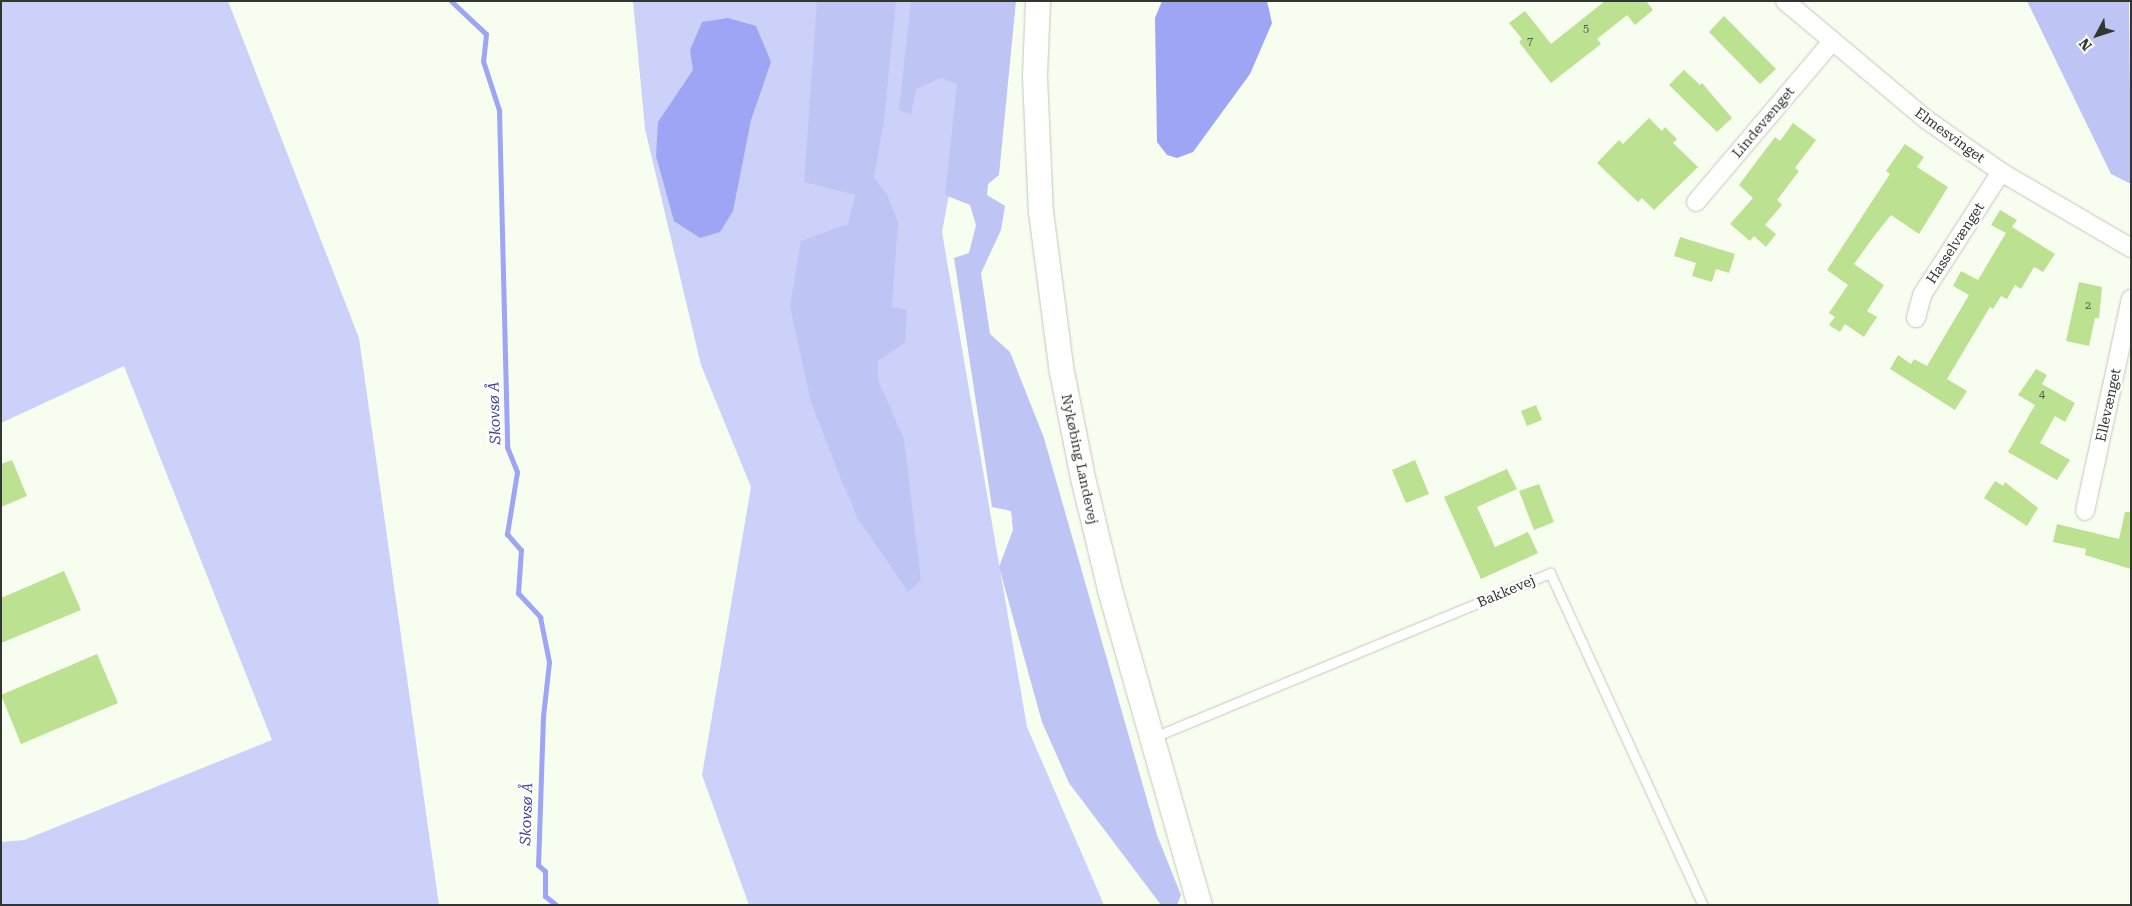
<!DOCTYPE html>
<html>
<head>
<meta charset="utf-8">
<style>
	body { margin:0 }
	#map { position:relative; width:2132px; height:906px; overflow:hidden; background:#f7fef0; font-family:"Roboto Serif",serif }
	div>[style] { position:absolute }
	.green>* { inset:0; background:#cbd1f9 }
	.forest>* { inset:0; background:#bec5f5 }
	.water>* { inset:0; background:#9ea5f4 }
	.stream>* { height:5px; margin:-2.5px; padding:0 2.5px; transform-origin:2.5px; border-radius:2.5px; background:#9ea5f4 }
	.building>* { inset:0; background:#bce190 }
	.roads { filter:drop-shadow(0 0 1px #c1c8bb) drop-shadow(0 0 1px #c1c8bb) }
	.service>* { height:9px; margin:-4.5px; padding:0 4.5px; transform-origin:4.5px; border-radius:4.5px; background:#fff }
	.minor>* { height:18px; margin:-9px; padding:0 9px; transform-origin:9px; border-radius:9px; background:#fff }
	.secondary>* { height:24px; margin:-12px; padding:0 12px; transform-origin:12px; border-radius:12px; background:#fff }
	span { translate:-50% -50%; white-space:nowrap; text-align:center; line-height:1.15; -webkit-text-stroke:5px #fff; paint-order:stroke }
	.number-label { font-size:11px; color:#556048 }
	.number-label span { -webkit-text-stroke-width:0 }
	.street-label { font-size:14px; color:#333530 }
	.water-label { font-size:15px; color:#42409b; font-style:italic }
	.frame { position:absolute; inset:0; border:2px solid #333530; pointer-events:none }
	.north { position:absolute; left:2072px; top:10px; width:50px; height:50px; -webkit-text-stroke:4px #fff; paint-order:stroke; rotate:230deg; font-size:14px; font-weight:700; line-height:20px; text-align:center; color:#333530 }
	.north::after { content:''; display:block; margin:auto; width:18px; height:22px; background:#333530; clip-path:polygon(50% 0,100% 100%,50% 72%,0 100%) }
</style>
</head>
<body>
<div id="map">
	<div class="green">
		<i style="clip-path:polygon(1px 1px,228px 1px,359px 338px,439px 905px,1px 905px,1px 842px,24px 840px,272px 740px,124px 366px,1px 423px)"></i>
		<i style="clip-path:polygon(633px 1px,985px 1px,942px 232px,1027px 727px,1104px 905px,749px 905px,702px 775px,751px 487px,701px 365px,645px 129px)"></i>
	</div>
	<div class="forest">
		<i style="clip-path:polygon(817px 1px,896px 1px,884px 120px,874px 178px,887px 194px,898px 223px,892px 307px,907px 310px,905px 343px,878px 361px,878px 380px,904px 439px,921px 580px,908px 592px,858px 519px,840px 477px,811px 402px,790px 307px,801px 241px,848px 224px,855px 195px,804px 182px)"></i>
		<i style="clip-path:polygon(911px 1px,1016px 1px,999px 175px,988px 184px,987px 195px,1005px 206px,1001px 230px,981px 273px,990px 334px,1010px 352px,1044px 438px,1157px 835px,1181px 895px,1177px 905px,1161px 905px,1069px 783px,1042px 722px,999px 567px,1013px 530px,1011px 511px,992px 507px,954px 258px,969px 253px,976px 225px,970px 205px,945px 195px,957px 84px,941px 78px,916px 89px,911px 114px,899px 110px)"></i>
		<i style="clip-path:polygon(2027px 1px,2129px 1px,2131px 184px,2111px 174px)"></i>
	</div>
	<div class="water">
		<i style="clip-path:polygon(1162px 1px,1267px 1px,1272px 23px,1250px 74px,1193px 152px,1177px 158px,1167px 155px,1157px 142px,1155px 18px)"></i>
		<i style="clip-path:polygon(728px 18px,756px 26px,771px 62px,751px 120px,733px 211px,720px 232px,700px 238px,674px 221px,656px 156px,658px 122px,693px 70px,690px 50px,702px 22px)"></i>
	</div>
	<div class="stream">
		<i style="left:451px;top:1px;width:48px;rotate:43.3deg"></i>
		<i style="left:486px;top:34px;width:27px;rotate:96deg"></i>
		<i style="left:483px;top:61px;width:52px;rotate:71.9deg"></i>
		<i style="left:499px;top:110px;width:337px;rotate:88.6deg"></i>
		<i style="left:507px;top:447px;width:27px;rotate:68deg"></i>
		<i style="left:517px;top:472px;width:63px;rotate:99.2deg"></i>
		<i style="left:507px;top:534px;width:21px;rotate:49deg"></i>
		<i style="left:521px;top:550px;width:43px;rotate:94deg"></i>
		<i style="left:518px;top:593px;width:33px;rotate:47deg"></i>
		<i style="left:540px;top:617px;width:46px;rotate:78.7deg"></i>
		<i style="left:549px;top:662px;width:54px;rotate:96.3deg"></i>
		<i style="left:543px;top:716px;width:149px;rotate:91.9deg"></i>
		<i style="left:538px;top:865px;width:9px;rotate:41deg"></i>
		<i style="left:545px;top:871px;width:25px;rotate:90deg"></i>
		<i style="left:545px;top:896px;width:14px;rotate:39deg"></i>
	</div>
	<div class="building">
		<i style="clip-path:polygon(1605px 1px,1646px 1px,1653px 10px,1635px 25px,1627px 15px,1597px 39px,1601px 44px,1551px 83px,1519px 42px,1522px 39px,1509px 23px,1525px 11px,1551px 44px)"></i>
		<i style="clip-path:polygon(1724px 16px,1776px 69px,1760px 84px,1709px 32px)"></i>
		<i style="clip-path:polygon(1684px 70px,1700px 85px,1702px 83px,1732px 118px,1717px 132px,1669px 85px)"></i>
		<i style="clip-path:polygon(1649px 118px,1662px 131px,1665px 127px,1677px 139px,1673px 143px,1698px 167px,1654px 210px,1642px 198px,1638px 202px,1597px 163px,1619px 140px,1623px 144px)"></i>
		<i style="clip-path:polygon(1793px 123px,1816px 140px,1795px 168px,1799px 171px,1777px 200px,1782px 205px,1765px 225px,1776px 234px,1766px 247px,1754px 236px,1750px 241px,1730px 224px,1753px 198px,1739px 185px,1775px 137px,1780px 141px)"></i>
		<i style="clip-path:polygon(1905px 144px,1924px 157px,1917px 167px,1948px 187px,1919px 234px,1891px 215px,1875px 235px,1854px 264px,1884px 285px,1867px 311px,1877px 317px,1864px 337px,1845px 324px,1840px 332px,1829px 325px,1835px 317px,1829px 313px,1848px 285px,1827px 270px,1890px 174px,1886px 171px)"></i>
		<i style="clip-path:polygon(2000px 210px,2017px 220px,2012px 227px,2055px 254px,2043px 272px,2034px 267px,2021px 289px,2015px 285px,2007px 299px,2001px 296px,1993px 309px,1990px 307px,1947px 379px,1967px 391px,1955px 410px,1890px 369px,1898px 355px,1911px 364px,1914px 359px,1927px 366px,1969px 295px,1953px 286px,1961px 271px,1978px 280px,2006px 233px,1991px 225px)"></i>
		<i style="clip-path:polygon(1680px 237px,1735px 254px,1729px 273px,1716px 269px,1712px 282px,1692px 276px,1696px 263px,1674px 256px)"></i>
		<i style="clip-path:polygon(2079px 282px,2102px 287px,2099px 318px,2095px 318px,2089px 346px,2066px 341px)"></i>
		<i style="clip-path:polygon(2036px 369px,2047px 375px,2042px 384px,2075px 403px,2065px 422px,2055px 416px,2040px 443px,2070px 460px,2057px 480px,2008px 452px,2035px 405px,2018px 395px)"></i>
		<i style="clip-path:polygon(1536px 405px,1542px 420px,1527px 426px,1521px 411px)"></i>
		<i style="clip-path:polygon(12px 460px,27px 496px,1px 507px,1px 464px)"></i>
		<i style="clip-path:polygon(1415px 460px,1429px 494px,1406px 503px,1392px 470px)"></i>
		<i style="clip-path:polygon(1507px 469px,1517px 489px,1477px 507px,1495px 547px,1528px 532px,1538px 553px,1481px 579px,1444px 497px)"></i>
		<i style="clip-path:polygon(1995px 481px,2003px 486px,2005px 482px,2038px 508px,2027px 526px,1984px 498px)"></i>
		<i style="clip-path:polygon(1539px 484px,1554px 522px,1534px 530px,1519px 491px)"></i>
		<i style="clip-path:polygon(2125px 512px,2131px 512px,2131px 569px,2085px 555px,2086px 549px,2053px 542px,2057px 524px,2119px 539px)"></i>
		<i style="clip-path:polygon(64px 571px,81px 610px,1px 643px,1px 598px)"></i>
		<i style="clip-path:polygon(97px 654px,118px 703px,21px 744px,1px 695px)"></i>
	</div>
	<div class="roads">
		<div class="service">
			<i style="left:1154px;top:737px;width:429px;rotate:-22.5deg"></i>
			<i style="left:1550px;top:573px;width:366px;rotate:65.3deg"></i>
		</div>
		<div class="minor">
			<i style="left:1785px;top:1px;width:185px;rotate:40deg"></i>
			<i style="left:1927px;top:120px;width:90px;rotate:35.1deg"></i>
			<i style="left:2001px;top:172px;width:151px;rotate:30.3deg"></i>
			<i style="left:1696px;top:202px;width:209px;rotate:-49.7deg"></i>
			<i style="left:1916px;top:318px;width:24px;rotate:-75deg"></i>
			<i style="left:1922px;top:295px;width:146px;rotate:-57.3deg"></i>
			<i style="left:2085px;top:511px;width:217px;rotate:-77.8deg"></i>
		</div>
		<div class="secondary">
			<i style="left:1038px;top:1px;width:76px;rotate:92.3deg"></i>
			<i style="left:1035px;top:77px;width:135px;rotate:87.5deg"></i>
			<i style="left:1041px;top:212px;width:156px;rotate:82.6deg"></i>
			<i style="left:1061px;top:367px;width:113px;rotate:78.8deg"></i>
			<i style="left:1083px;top:478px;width:115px;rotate:76.4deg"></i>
			<i style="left:1110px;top:590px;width:328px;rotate:74.1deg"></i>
		</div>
	</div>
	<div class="number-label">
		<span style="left:1586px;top:29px">5</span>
		<span style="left:1530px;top:42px">7</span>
		<span style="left:2088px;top:306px">2</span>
		<span style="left:2042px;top:395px">4</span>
	</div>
	<div class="street-label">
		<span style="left:1763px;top:122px;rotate:-50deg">Lindevænget</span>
		<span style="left:1950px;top:135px;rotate:36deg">Elmesvinget</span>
		<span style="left:1955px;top:243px;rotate:-57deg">Hasselvænget</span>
		<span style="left:2108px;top:405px;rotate:-78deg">Ellevænget</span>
		<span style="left:1080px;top:459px;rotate:78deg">Nykøbing Landevej</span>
		<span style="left:1506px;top:591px;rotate:-23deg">Bakkevej</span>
	</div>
	<div class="water-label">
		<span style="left:495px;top:413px;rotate:-92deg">Skovsø Å</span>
		<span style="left:527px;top:814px;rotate:-88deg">Skovsø Å</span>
	</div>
	<div class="frame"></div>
	<div class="north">N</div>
</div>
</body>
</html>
